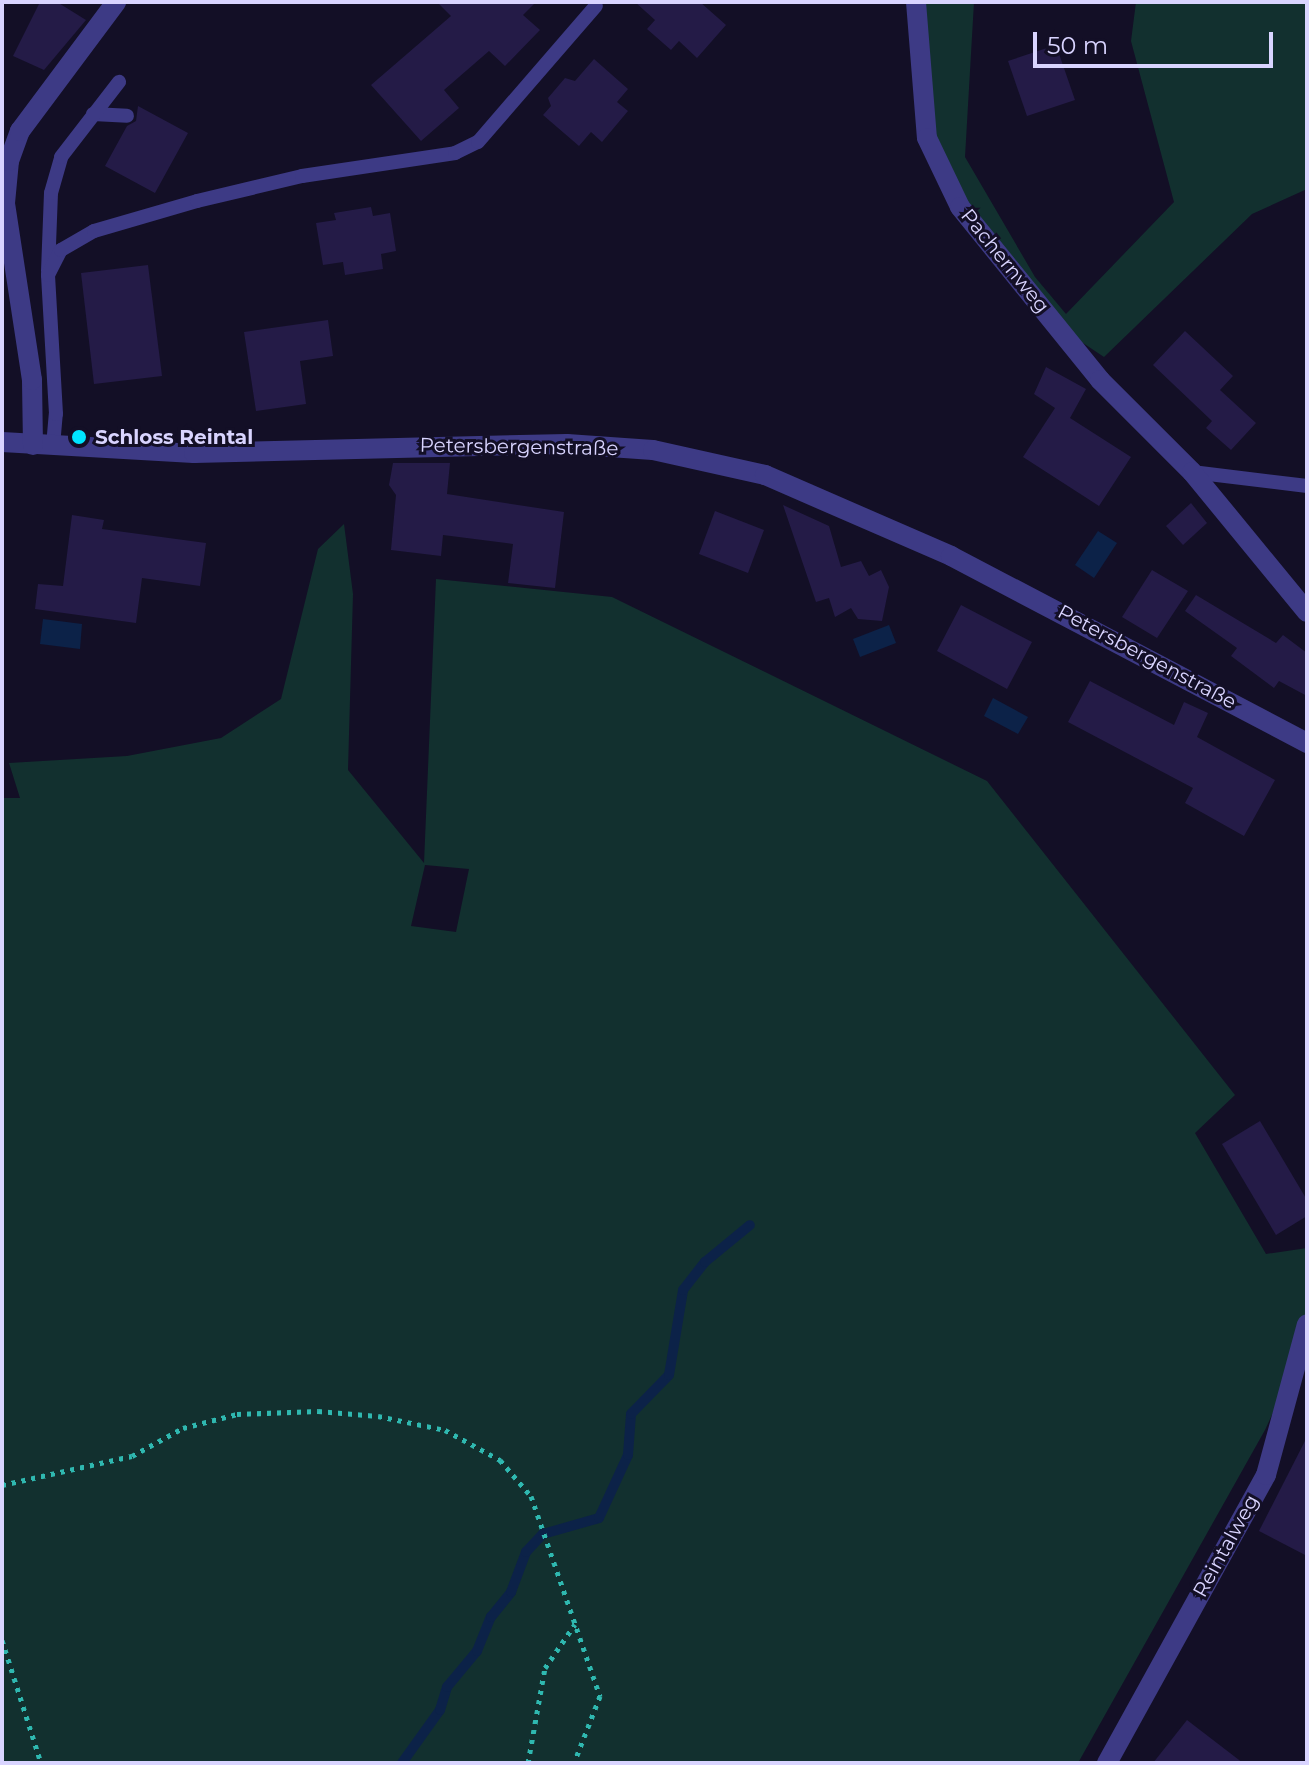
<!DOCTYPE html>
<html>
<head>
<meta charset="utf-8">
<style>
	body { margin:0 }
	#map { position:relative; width:1309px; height:1765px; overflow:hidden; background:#130f26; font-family:Montserrat,sans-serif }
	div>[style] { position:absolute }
	.green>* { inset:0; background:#12302f }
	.water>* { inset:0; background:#0c2248 }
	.stream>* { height:10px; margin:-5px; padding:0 5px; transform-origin:5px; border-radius:5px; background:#0c2248 }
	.building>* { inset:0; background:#241b47 }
	.path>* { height:5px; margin-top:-2.5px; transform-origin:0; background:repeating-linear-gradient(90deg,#2fb8b0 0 4px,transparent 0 10px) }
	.service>* { height:14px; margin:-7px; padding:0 7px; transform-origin:7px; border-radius:7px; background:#3d3a85 }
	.minor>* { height:20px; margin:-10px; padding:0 10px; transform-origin:10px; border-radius:10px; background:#3d3a85 }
	.dots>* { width:22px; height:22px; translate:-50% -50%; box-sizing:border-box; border:4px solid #130f26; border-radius:50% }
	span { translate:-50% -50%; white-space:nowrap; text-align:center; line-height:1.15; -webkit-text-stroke:6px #130f26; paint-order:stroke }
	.street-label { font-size:20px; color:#d9d4ff }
	.poi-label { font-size:20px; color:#d9d4ff; font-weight:700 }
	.left { translate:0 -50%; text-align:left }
	.frame { position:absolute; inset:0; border:4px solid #d9d4ff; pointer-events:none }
	.scale { position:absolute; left:1033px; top:32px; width:240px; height:36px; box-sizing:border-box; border:4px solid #d9d4ff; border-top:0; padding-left:10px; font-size:24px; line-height:28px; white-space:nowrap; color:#d9d4ff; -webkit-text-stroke:6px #130f26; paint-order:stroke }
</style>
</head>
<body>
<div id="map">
	<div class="green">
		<i style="clip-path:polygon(916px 2px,974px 2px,965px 157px,1035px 277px,1066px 314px,1174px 202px,1131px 41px,1136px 2px,1307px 2px,1307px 189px,1252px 214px,1104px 357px,1059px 327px,960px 207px,927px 138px)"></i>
		<i style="clip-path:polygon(evenodd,344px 524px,353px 594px,348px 770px,424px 863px,436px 579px,612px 597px,987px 781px,1235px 1095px,1195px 1133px,1266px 1254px,1307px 1248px,1307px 1338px,1265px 1430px,1078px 1763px,2px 1763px,2px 798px,20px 798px,9px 763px,127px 756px,221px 738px,281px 699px,318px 549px,344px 524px,425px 865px,469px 869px,456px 932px,411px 926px,425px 865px)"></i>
	</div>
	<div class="water">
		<i style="clip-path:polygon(1098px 531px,1117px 543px,1094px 578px,1075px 565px)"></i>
		<i style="clip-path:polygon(43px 619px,82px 624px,80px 649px,40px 644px)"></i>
		<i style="clip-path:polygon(889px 625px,896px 643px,860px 657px,853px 639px)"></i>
		<i style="clip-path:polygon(993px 698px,1028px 717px,1018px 734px,984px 716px)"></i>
	</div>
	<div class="stream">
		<i style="left:402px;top:1763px;width:65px;rotate:-54.4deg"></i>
		<i style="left:440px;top:1710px;width:24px;rotate:-73deg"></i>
		<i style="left:447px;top:1687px;width:47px;rotate:-50.2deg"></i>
		<i style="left:477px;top:1651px;width:37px;rotate:-68deg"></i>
		<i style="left:491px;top:1617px;width:32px;rotate:-51deg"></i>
		<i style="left:511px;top:1592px;width:43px;rotate:-69.4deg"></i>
		<i style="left:526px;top:1552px;width:25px;rotate:-47deg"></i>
		<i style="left:543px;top:1534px;width:58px;rotate:-15.9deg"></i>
		<i style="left:599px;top:1518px;width:69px;rotate:-65.3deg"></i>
		<i style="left:628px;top:1455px;width:41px;rotate:-85.8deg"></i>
		<i style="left:631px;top:1414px;width:54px;rotate:-45.7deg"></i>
		<i style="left:669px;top:1375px;width:86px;rotate:-80.6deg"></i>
		<i style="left:683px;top:1290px;width:36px;rotate:-52deg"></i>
		<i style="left:705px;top:1262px;width:58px;rotate:-39.4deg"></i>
	</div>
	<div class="building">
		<i style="clip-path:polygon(40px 2px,57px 2px,86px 20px,44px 70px,13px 56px)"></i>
		<i style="clip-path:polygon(437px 2px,536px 2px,523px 15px,540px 30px,505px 66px,489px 51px,444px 90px,459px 108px,421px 141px,371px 85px,451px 16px)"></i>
		<i style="clip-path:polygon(635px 2px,700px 2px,726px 25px,697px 58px,679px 41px,671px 50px,647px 29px,655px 20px)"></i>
		<i style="clip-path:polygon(1056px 45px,1075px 100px,1027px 116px,1008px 61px)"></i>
		<i style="clip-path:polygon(594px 59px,628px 89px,617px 102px,628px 111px,602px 142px,591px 132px,579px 146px,543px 115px,551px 106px,548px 98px,565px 78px,575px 81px)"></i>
		<i style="clip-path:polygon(138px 106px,188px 133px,155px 193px,105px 166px,127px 126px,136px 121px)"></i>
		<i style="clip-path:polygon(371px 207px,373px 216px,390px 213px,396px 251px,381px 254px,383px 269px,345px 275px,343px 262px,323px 265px,316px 223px,336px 220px,334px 213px)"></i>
		<i style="clip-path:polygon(148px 265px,162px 376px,94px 384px,81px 273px)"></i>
		<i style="clip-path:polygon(328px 320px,333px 356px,300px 361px,306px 404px,256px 411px,244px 332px)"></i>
		<i style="clip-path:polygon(1185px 331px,1233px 376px,1220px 390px,1256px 423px,1231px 450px,1206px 428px,1212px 421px,1153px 365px)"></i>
		<i style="clip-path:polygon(1046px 367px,1086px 389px,1070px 418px,1131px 457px,1099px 506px,1023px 457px,1055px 408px,1034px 394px)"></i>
		<i style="clip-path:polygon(393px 463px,450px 463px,447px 494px,564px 512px,555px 588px,508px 583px,513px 544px,443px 535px,441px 556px,391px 550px,396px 495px,389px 485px)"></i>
		<i style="clip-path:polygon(1191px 503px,1207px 523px,1183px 545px,1166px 526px)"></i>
		<i style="clip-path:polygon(783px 505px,829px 526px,841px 567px,861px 561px,869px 576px,881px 570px,889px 587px,882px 621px,858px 619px,851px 608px,835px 617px,829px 598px,816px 602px)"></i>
		<i style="clip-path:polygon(715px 511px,764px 530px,748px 573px,699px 554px)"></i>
		<i style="clip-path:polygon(72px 515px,104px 520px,102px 529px,206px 543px,200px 586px,142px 578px,136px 623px,35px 609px,38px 584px,63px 586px)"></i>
		<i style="clip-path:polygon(1152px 570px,1188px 591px,1157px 638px,1122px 617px)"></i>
		<i style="clip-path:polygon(1196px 595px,1276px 643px,1283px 635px,1307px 653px,1307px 696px,1279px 681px,1274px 688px,1231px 656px,1237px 648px,1185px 611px)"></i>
		<i style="clip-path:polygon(961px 605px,1032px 642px,1007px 689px,937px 651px)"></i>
		<i style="clip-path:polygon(1090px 681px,1174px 725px,1184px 702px,1208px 713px,1197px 737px,1275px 780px,1244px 836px,1185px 803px,1193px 788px,1068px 722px)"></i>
		<i style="clip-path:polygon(1260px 1121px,1307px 1200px,1307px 1216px,1276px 1235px,1222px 1144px)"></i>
		<i style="clip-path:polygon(1307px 1437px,1307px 1556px,1259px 1531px)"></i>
		<i style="clip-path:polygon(1187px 1720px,1243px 1763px,1153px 1763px)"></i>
	</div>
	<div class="path">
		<i style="left:2px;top:1485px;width:133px;rotate:-12.6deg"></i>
		<i style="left:132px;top:1456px;width:58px;rotate:-28.8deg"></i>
		<i style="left:183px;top:1428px;width:56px;rotate:-14.5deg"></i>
		<i style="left:237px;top:1414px;width:81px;rotate:-2.1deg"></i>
		<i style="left:318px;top:1411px;width:60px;rotate:4.8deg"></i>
		<i style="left:378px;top:1416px;width:68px;rotate:11.8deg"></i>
		<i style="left:445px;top:1430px;width:63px;rotate:28.6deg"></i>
		<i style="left:500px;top:1460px;width:48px;rotate:49.3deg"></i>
		<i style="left:531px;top:1496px;width:212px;rotate:71deg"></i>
		<i style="left:600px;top:1696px;width:72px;rotate:111.2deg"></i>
		<i style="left:2px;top:1640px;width:129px;rotate:72.4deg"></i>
		<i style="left:528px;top:1763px;width:97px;rotate:-79.9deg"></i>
		<i style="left:545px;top:1668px;width:53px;rotate:-55.7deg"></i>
	</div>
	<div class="service">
		<i style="left:93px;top:114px;width:34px;rotate:3deg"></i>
		<i style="left:48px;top:271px;width:78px;rotate:-87.8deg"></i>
		<i style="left:51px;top:193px;width:37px;rotate:-74deg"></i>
		<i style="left:61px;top:157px;width:95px;rotate:-52.3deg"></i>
		<i style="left:53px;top:446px;width:32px;rotate:-85deg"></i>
		<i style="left:56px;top:414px;width:139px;rotate:-93.3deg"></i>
		<i style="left:48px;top:275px;width:28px;rotate:-63deg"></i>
		<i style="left:61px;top:250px;width:38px;rotate:-30deg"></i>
		<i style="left:94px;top:231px;width:107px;rotate:-16.2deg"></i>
		<i style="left:197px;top:201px;width:108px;rotate:-13.4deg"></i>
		<i style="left:302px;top:176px;width:155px;rotate:-8.5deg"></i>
		<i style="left:455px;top:153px;width:25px;rotate:-26deg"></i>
		<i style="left:478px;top:142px;width:180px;rotate:-49.1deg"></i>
		<i style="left:1192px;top:472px;width:116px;rotate:6.9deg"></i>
	</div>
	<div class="minor">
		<i style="left:916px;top:2px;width:136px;rotate:85.4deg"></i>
		<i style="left:927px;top:138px;width:76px;rotate:64.4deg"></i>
		<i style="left:960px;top:207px;width:223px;rotate:51deg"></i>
		<i style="left:1100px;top:380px;width:130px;rotate:45deg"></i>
		<i style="left:1192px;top:472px;width:181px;rotate:50.6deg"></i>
		<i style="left:2px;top:442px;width:192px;rotate:3.3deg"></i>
		<i style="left:194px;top:453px;width:373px;rotate:-1.4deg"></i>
		<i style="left:567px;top:444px;width:86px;rotate:4deg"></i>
		<i style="left:653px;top:450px;width:115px;rotate:12.6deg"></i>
		<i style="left:765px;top:475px;width:203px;rotate:23.5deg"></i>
		<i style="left:951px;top:556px;width:402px;rotate:27.7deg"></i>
		<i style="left:33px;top:445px;width:65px;rotate:-90.9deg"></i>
		<i style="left:32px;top:380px;width:179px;rotate:-98.7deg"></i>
		<i style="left:5px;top:203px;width:42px;rotate:-84.6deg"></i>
		<i style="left:9px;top:161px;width:32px;rotate:-70deg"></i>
		<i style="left:20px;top:131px;width:161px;rotate:-53.3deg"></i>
		<i style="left:1107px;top:1763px;width:329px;rotate:-61.1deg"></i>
		<i style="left:1266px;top:1475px;width:156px;rotate:-74.8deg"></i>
	</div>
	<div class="dots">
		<i style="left:79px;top:437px;background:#00e5ff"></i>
	</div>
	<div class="street-label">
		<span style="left:1005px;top:261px;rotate:51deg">Pachernweg</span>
		<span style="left:519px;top:447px;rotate:1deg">Petersbergenstraße</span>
		<span style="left:1147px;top:657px;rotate:28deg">Petersbergenstraße</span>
		<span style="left:1226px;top:1546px;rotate:-61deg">Reintalweg</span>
	</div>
	<div class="poi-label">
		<span class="left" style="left:95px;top:437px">Schloss Reintal</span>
	</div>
	<div class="frame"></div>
	<div class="scale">50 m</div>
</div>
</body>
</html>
